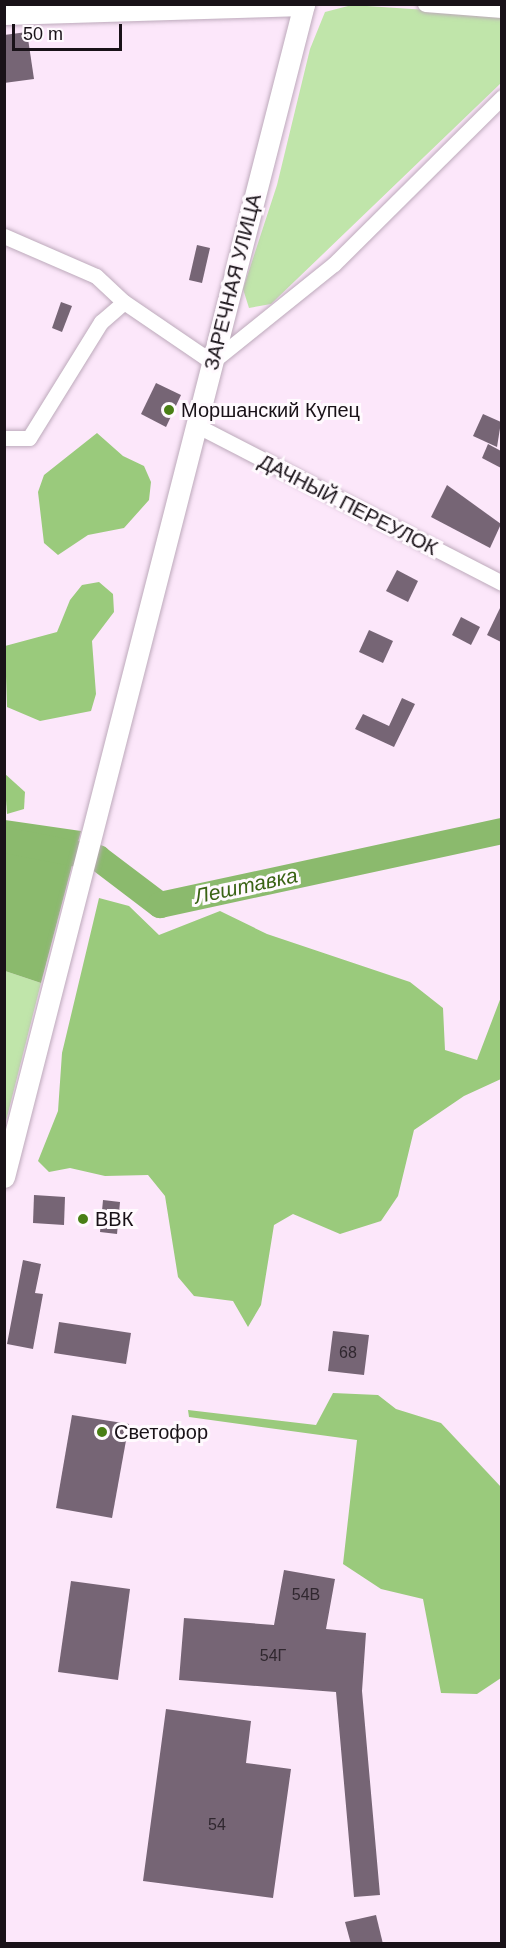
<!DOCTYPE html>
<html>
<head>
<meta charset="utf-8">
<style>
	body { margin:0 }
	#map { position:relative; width:506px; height:1948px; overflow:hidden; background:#fce7fa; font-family:Arial,sans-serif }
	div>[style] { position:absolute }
	.green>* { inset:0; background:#c0e5aa }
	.forest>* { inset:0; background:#9aca7c }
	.water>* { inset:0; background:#8bba6d }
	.river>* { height:26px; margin:-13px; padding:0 13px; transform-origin:13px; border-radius:13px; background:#8bba6d }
	.building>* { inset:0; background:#766575 }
	.roads { filter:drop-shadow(0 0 2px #bdaabb) drop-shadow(0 0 2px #bdaabb) }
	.street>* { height:15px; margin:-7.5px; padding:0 7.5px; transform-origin:7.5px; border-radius:7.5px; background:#fff }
	.secondary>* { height:21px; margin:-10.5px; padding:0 10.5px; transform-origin:10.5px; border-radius:10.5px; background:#fff }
	.dots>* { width:16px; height:16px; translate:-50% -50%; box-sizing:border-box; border:3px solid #fffafe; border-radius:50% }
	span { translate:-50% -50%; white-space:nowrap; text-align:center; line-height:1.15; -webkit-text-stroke:6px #fffafe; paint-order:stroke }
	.number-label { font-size:16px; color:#30272f }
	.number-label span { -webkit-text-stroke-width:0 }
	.street-label { font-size:20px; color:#191218 }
	.poi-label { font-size:20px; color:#191218 }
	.left { translate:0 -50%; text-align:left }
	.water-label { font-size:21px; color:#3a6415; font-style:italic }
	.frame { position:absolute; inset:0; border:6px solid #191218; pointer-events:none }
	.scale { position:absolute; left:12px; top:24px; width:110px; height:27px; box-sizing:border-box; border:3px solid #191218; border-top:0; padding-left:8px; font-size:18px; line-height:21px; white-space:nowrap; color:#191218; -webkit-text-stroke:4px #fffafe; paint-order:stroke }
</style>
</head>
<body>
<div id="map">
	<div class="green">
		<i style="clip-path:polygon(352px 5px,501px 15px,501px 83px,271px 304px,249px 308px,243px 289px,277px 185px,310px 49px,325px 12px)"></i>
		<i style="clip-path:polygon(5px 971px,41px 983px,5px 1125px)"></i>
	</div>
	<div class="forest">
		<i style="clip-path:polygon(97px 433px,123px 456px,144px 466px,151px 482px,149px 500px,124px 528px,88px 535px,58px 555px,44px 543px,38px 492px,44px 475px)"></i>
		<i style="clip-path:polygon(99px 582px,113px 594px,114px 612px,92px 641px,96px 694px,91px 711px,40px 721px,7px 707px,5px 646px,57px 632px,70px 600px,82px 585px)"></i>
		<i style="clip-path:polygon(4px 773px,25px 792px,24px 809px,7px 814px)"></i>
		<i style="clip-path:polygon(99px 898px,129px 906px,159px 935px,220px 911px,267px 934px,410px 982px,443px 1008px,445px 1050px,477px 1060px,501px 997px,501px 1079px,464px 1096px,414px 1130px,398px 1196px,381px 1221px,340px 1234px,293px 1214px,274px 1225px,261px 1305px,248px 1327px,233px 1301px,194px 1296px,178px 1277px,165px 1196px,148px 1175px,105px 1176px,70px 1168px,49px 1172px,38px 1161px,58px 1111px,62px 1053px)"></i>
		<i style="clip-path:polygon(333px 1393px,378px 1395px,396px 1409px,441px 1423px,501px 1487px,501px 1678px,477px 1694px,441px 1693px,423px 1599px,381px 1589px,343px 1564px,357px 1440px,189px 1417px,188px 1410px,316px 1425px)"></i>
	</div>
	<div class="water">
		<i style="clip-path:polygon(5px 820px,81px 831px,41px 983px,5px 971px)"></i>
	</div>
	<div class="river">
		<i style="left:4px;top:840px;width:96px;rotate:10.8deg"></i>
		<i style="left:98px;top:858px;width:78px;rotate:37.2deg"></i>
		<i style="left:160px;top:905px;width:350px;rotate:-12.2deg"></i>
	</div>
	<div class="building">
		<i style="clip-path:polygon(27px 32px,34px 79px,4px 83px,4px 35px)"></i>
		<i style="clip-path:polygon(197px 245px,210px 248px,202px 283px,189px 280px)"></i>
		<i style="clip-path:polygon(61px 302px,72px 306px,62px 332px,52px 328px)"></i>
		<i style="clip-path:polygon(156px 383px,181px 395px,166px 427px,141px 414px)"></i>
		<i style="clip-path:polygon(483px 414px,501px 422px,497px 447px,473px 436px)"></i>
		<i style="clip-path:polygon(488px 444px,501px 451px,501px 468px,482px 458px)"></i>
		<i style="clip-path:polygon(447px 485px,501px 524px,490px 548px,431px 517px)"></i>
		<i style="clip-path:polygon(397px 570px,418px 581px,408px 602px,386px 591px)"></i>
		<i style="clip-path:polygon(501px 606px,501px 642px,487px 635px)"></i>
		<i style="clip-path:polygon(461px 617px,480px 627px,471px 645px,452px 635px)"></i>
		<i style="clip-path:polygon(369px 630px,393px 641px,383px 663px,359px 652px)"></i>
		<i style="clip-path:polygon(402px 698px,415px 704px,394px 747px,355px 729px,363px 714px,389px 726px)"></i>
		<i style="clip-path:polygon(34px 1195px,65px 1197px,64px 1225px,33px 1223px)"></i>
		<i style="clip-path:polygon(103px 1200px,120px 1202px,117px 1234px,100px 1232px)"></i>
		<i style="clip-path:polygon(23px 1260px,41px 1264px,35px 1293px,43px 1294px,33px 1349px,7px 1344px)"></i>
		<i style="clip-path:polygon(59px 1322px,131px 1333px,126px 1364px,54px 1353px)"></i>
		<i style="clip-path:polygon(333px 1331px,369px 1335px,364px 1375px,328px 1371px)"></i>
		<i style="clip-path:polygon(72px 1415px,129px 1424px,112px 1518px,56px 1508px)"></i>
		<i style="clip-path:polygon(284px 1570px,335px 1579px,326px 1629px,366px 1633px,362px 1691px,380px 1895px,354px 1897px,336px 1692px,179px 1680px,184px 1618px,274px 1625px)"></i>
		<i style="clip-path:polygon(71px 1581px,130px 1589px,118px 1680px,58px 1672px)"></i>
		<i style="clip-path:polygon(166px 1709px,251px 1721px,246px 1763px,291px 1769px,273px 1898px,143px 1881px)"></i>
		<i style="clip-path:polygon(376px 1915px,383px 1944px,351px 1944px,345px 1922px)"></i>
	</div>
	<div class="roads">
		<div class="street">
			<i style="left:425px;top:4px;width:77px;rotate:4.5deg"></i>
			<i style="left:4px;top:236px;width:100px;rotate:23.5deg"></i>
			<i style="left:96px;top:276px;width:38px;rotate:43deg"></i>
			<i style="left:124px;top:302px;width:107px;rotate:34.3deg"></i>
			<i style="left:212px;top:362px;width:156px;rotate:-38.8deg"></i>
			<i style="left:334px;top:264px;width:237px;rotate:-44.8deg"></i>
			<i style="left:196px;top:425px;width:344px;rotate:27.3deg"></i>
			<i style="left:4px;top:438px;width:25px"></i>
			<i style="left:29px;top:438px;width:137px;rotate:-58.2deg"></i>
			<i style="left:101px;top:322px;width:30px;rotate:-41deg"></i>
		</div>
		<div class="secondary">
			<i style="left:4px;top:14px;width:300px;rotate:-1.7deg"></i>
			<i style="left:4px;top:1177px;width:1211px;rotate:-75.65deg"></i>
		</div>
	</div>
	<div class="dots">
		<i style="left:169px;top:410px;background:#497f15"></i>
		<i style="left:83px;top:1219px;background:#497f15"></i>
		<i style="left:102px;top:1432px;background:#497f15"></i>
	</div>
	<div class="number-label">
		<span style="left:348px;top:1353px">68</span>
		<span style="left:306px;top:1595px">54В</span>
		<span style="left:273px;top:1656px">54Г</span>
		<span style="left:217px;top:1825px">54</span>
	</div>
	<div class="street-label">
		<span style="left:233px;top:282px;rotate:-76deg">ЗАРЕЧНАЯ УЛИЦА</span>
		<span style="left:348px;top:505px;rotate:27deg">ДАЧНЫЙ ПЕРЕУЛОК</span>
	</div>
	<div class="poi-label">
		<span class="left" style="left:181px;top:410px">Моршанский Купец</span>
		<span class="left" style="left:95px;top:1219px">ВВК</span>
		<span class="left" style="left:114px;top:1432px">Светофор</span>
	</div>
	<div class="water-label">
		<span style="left:246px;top:886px;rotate:-12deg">Лештавка</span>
	</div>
	<div class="frame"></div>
	<div class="scale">50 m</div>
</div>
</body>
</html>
